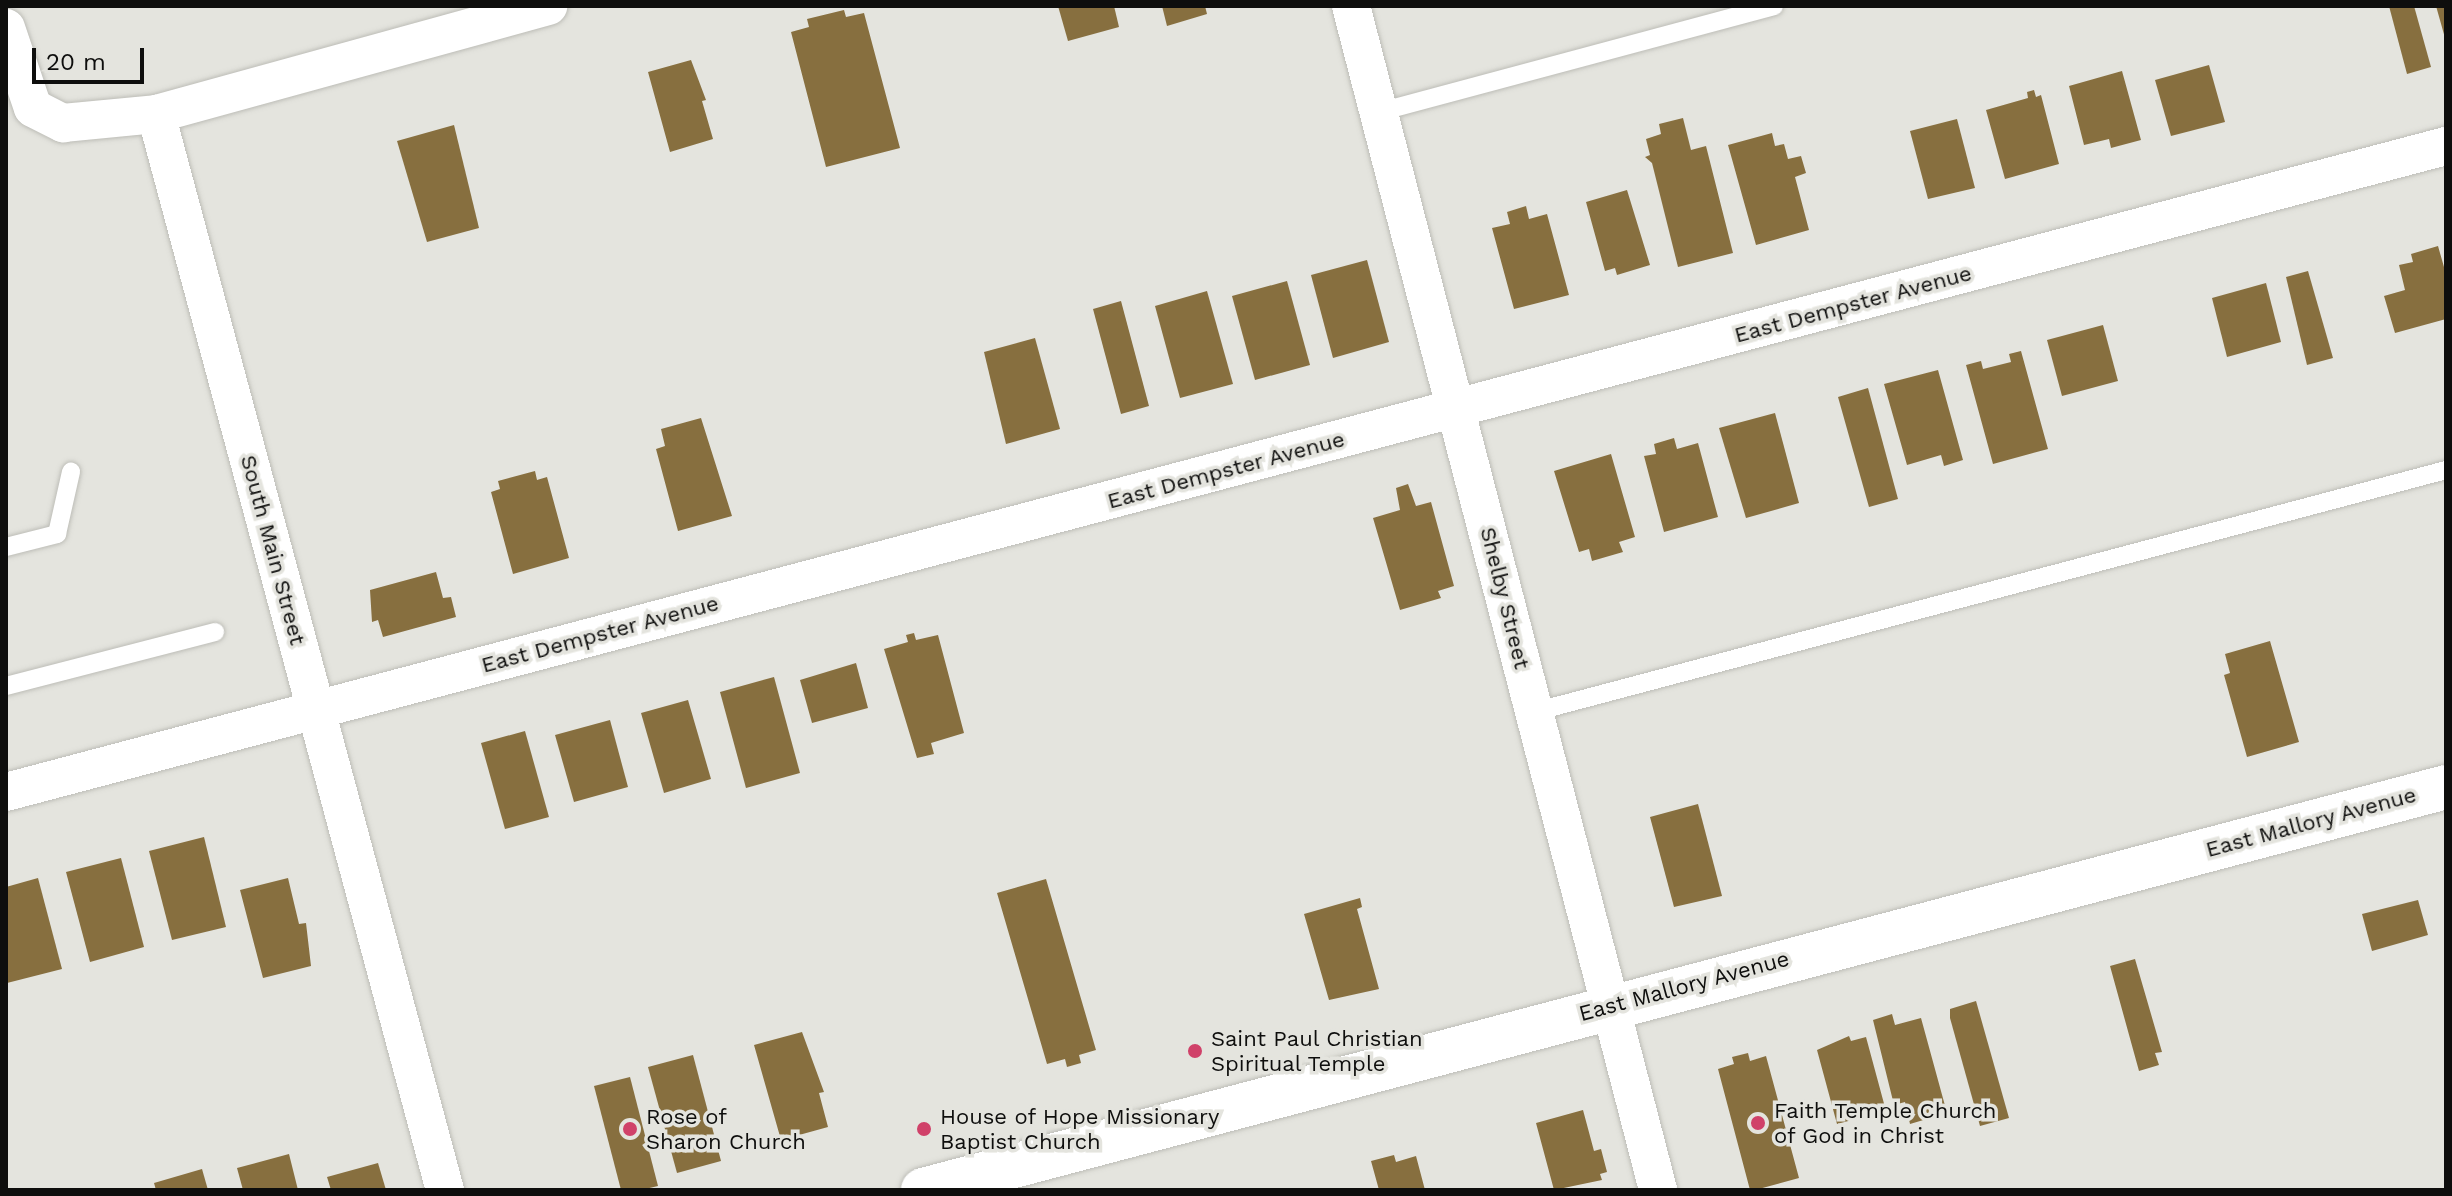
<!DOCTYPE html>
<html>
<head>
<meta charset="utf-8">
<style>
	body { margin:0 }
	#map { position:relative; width:2452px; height:1196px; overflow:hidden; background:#e4e4de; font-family:"Work Sans",sans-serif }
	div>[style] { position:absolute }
	.building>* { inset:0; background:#876f3f }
	.roads { filter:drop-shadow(0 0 2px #bdbdb7) drop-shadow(0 0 2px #bdbdb7) }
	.lane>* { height:18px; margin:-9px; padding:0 9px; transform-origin:9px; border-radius:9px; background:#fff }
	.street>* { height:38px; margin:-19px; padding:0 19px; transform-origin:19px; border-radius:19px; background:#fff }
	.secondary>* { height:44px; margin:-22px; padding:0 22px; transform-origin:22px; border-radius:22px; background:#fff }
	.dots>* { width:22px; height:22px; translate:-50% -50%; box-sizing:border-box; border:4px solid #e4e4de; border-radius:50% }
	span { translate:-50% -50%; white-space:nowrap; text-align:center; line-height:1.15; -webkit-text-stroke:7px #e4e4de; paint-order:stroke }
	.street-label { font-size:22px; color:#0e0e0d }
	.poi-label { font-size:22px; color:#0e0e0d }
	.left { translate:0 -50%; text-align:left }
	.frame { position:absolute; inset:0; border:8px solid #0e0e0d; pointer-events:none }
	.scale { position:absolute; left:32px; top:48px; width:112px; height:36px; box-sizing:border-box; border:4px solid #0e0e0d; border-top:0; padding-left:10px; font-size:24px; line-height:28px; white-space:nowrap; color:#0e0e0d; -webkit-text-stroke:6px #e4e4de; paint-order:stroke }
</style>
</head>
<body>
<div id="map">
	<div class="building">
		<i style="clip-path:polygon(1058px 6px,1114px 6px,1119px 27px,1068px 41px)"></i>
		<i style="clip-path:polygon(1162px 6px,1205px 6px,1207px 14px,1167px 26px)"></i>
		<i style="clip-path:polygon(2389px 6px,2414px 6px,2431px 67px,2407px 74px)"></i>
		<i style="clip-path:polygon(2436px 6px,2446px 6px,2446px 38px,2445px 38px)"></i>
		<i style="clip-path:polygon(844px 10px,846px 17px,864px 13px,900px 148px,826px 167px,791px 32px,809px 27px,807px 19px)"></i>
		<i style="clip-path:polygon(691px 60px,706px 100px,702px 101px,713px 139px,670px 152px,648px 72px)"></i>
		<i style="clip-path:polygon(2209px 65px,2225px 122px,2171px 136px,2155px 80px)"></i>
		<i style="clip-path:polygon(2122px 71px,2141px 140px,2111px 148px,2109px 139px,2084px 145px,2069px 86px)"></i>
		<i style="clip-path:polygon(2034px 90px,2036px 97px,2041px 95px,2059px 164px,2005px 179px,1986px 110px,2028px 98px,2027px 92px)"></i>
		<i style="clip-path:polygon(1683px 118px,1691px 150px,1706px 146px,1733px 253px,1678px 267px,1652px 163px,1645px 157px,1650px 155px,1646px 139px,1661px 134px,1659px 124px)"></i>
		<i style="clip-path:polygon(1957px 119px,1975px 188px,1928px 199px,1910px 131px)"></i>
		<i style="clip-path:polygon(454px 125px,479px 228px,427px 242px,397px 141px)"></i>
		<i style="clip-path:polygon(1772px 133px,1775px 146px,1784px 144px,1788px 159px,1801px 156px,1806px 173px,1795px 177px,1809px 230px,1756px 245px,1728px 145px)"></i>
		<i style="clip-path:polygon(1627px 190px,1650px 265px,1617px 275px,1615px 268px,1605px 271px,1586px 202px)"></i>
		<i style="clip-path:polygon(1526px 206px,1529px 219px,1547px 214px,1569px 295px,1514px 309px,1492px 228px,1510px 224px,1507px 212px)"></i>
		<i style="clip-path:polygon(2438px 246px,2446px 274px,2446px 319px,2395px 333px,2384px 296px,2405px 290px,2399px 265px,2413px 262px,2411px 254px)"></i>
		<i style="clip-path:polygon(1367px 260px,1389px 342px,1333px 358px,1311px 275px)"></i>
		<i style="clip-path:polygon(2308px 271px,2333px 358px,2307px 365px,2286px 277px)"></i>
		<i style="clip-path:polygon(1287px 281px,1310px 365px,1255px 380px,1232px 296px)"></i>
		<i style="clip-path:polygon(2266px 283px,2281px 342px,2227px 357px,2212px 298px)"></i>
		<i style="clip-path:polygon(1207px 291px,1233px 384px,1180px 398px,1155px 306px)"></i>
		<i style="clip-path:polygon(1121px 301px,1149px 406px,1121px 414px,1093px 309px)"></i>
		<i style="clip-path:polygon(2103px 325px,2118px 381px,2062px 396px,2047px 340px)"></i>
		<i style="clip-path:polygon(1035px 338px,1060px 429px,1006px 444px,984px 352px)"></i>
		<i style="clip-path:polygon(2021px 351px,2048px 449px,1993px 464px,1966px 365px,1981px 361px,1983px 369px,2011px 362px,2009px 354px)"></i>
		<i style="clip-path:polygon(1938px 370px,1963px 460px,1944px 466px,1941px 455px,1907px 465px,1884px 384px)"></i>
		<i style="clip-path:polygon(1868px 388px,1898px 499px,1869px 507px,1838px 397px)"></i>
		<i style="clip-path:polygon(1775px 413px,1799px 503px,1746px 518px,1719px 428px)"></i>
		<i style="clip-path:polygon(701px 418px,732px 516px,678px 531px,656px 449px,665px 446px,661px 429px)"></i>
		<i style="clip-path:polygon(1674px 438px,1677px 449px,1698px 443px,1718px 517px,1664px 532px,1644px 456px,1656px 454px,1654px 444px)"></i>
		<i style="clip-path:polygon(1611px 454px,1635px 537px,1619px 542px,1623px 552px,1592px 561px,1589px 549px,1579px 552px,1554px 471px)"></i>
		<i style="clip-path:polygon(535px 471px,537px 480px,547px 477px,569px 558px,513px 574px,491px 492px,500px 489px,498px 481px)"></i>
		<i style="clip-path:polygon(1408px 484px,1416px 506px,1431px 502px,1454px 586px,1438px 591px,1441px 598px,1400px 610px,1373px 518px,1400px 510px,1396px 488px)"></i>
		<i style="clip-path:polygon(436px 572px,443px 598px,451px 597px,456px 617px,383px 637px,378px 620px,372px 622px,370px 590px)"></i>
		<i style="clip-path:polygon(914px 633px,916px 640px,938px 635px,964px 733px,931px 743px,934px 754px,917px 758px,884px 649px,908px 642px,906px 635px)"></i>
		<i style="clip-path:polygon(2270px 641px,2299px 742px,2247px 757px,2224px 675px,2230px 673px,2225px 654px)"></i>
		<i style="clip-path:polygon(856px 663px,868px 708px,812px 723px,800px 680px)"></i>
		<i style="clip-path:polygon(774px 677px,800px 773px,746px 788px,720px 692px)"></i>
		<i style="clip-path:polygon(688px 700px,711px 779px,664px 793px,641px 713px)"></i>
		<i style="clip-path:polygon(610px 720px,628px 787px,574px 802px,555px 735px)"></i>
		<i style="clip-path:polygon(525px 731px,549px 817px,505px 829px,481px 743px)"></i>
		<i style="clip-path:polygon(1698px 804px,1722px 896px,1674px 907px,1650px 817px)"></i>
		<i style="clip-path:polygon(204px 837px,226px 927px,172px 940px,149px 851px)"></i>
		<i style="clip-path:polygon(121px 858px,144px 947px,90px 962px,66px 872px)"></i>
		<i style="clip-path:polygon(38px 878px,62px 969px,7px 983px,6px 887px)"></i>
		<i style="clip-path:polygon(288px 878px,299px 924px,306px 923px,311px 966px,263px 978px,240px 890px)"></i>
		<i style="clip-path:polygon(1046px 879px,1096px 1050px,1079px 1055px,1081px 1063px,1067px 1067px,1065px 1059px,1047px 1064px,997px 893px)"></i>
		<i style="clip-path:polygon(1360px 898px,1362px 907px,1357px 909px,1379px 989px,1329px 1000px,1304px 914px)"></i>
		<i style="clip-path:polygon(2418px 900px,2428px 935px,2372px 951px,2362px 914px)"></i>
		<i style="clip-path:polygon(2135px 959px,2162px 1052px,2155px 1053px,2159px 1065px,2139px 1071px,2110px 966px)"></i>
		<i style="clip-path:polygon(1976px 1001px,2009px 1118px,1980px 1126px,1950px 1018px,1950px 1009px)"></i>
		<i style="clip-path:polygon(1892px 1014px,1895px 1025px,1921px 1018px,1947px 1113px,1910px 1124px,1905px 1102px,1894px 1105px,1873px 1020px)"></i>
		<i style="clip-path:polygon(802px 1032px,824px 1092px,819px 1093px,828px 1127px,781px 1140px,754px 1045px)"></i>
		<i style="clip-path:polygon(1849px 1036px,1851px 1041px,1866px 1037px,1886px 1111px,1837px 1124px,1817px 1050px)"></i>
		<i style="clip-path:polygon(1748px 1053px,1750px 1061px,1766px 1056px,1799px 1178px,1755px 1190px,1750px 1190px,1718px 1069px,1734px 1064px,1732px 1057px)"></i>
		<i style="clip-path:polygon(693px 1055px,721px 1161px,677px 1173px,648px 1067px)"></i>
		<i style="clip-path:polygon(630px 1077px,658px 1186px,641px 1190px,621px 1190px,594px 1086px)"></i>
		<i style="clip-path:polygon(1583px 1110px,1594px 1151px,1601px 1149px,1607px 1172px,1600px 1174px,1602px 1180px,1554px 1190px,1536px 1123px)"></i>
		<i style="clip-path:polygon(289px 1154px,298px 1190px,243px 1190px,237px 1168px)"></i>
		<i style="clip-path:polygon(1394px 1155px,1396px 1162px,1416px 1156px,1425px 1190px,1379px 1190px,1371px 1161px)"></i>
		<i style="clip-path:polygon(378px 1163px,386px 1190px,331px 1190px,327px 1177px)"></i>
		<i style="clip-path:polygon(202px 1169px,208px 1190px,156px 1190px,154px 1183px)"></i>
	</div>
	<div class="roads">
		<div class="lane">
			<i style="left:1379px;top:112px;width:409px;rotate:-15deg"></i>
			<i style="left:6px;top:547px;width:53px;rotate:-14.3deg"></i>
			<i style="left:57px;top:534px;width:64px;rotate:-77.3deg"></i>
			<i style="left:6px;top:686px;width:216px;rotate:-14.5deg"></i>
			<i style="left:1534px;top:712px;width:944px;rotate:-14.86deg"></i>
		</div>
		<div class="street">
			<i style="left:1351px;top:6px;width:1223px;rotate:75.46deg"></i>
			<i style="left:6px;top:28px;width:84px;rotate:71.4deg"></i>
			<i style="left:33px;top:108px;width:34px;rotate:27deg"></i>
			<i style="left:63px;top:123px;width:93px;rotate:-5.5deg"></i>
			<i style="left:156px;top:114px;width:407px;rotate:-15.4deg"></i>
			<i style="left:156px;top:114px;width:1114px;rotate:74.97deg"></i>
			<i style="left:6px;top:792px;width:2524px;rotate:-14.83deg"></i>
		</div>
		<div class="secondary">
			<i style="left:923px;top:1190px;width:1575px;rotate:-14.82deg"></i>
		</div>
	</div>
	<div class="dots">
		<i style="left:1195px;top:1051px;background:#d04169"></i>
		<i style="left:1758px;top:1123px;background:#d04169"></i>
		<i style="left:630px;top:1129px;background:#d04169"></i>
		<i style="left:924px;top:1129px;background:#d04169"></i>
	</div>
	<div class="street-label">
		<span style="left:1853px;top:304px;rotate:-15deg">East Dempster Avenue</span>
		<span style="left:1226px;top:470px;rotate:-15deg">East Dempster Avenue</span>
		<span style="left:273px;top:550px;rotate:75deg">South Main Street</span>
		<span style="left:1505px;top:598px;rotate:76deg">Shelby Street</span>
		<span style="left:600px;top:634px;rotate:-15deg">East Dempster Avenue</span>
		<span style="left:2311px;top:822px;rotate:-15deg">East Mallory Avenue</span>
		<span style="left:1684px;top:986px;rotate:-15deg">East Mallory Avenue</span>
	</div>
	<div class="poi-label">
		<span class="left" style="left:1211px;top:1051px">Saint Paul Christian<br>Spiritual Temple</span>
		<span class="left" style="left:1774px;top:1123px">Faith Temple Church<br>of God in Christ</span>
		<span class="left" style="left:646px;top:1129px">Rose of<br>Sharon Church</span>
		<span class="left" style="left:940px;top:1129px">House of Hope Missionary<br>Baptist Church</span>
	</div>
	<div class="frame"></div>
	<div class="scale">20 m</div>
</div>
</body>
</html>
